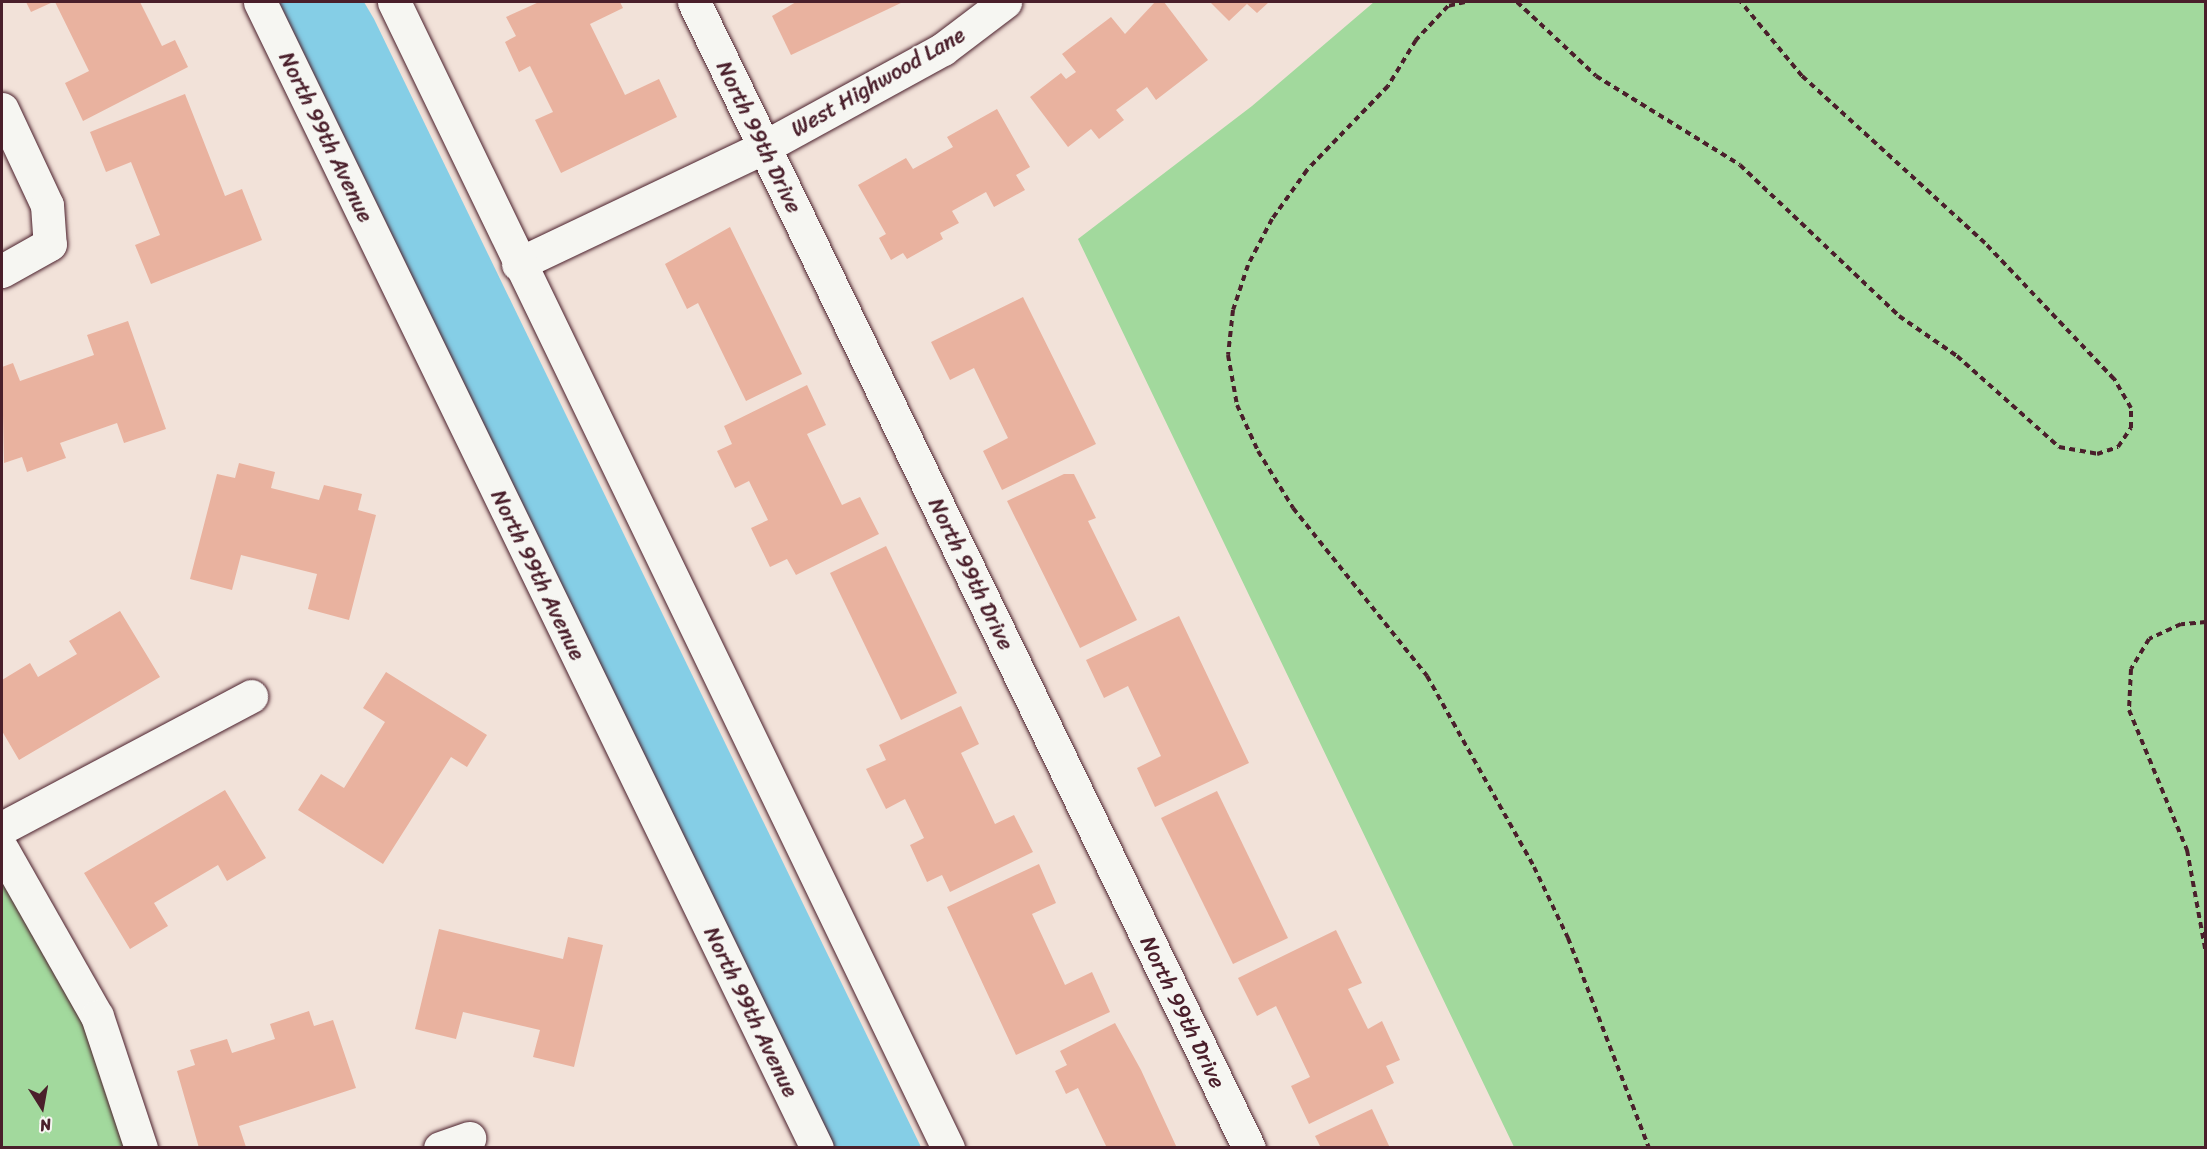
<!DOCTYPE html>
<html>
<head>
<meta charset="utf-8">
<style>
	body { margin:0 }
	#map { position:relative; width:2207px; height:1149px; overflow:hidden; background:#f2e2d9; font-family:Sriracha,sans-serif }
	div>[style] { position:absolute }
	.green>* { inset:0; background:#a2d99d }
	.water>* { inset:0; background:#85cee6 }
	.building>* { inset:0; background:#e9b29f }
	.path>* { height:4px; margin-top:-2px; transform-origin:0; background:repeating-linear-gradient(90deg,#4a1f2b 0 6px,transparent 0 10.5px) }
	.roads { filter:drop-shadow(0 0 2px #4a1f2b) drop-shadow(0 0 2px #4a1f2b) }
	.minor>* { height:33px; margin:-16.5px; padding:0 16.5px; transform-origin:16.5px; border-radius:16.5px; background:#f6f6f2 }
	.major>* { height:33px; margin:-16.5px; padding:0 16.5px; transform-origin:16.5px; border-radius:16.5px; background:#f6f6f2 }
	span { translate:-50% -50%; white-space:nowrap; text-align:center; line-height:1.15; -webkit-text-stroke:4.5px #f6f6f2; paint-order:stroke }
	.street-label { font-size:22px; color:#4a1f2b }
	.frame { position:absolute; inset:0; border:3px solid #4a1f2b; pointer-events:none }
	.north { position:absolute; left:12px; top:1077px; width:60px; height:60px; -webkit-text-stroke:4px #f6f6f2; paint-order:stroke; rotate:169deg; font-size:16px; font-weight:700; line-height:24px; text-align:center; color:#4a1f2b }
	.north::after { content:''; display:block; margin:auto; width:21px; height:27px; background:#4a1f2b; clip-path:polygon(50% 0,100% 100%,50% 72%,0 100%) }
</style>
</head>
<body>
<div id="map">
	<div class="green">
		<i style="clip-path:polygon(1374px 2px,2205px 2px,2205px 1147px,1514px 1147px,1078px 239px,1252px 106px)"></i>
		<i style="clip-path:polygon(2px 849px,141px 1147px,2px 1147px)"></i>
	</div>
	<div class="water">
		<i style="clip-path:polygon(279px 2px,364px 2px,374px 19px,921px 1147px,835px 1147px)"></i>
	</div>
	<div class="building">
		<i style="clip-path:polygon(26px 2px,53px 2px,31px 12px)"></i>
		<i style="clip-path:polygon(55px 2px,140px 2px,162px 46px,175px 40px,188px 67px,83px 121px,65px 83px,89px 71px)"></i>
		<i style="clip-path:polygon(539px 2px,620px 2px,623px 8px,590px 24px,625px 95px,659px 79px,677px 117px,561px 173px,535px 120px,553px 112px,530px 66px,519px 72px,505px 42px,516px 36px,506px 17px)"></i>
		<i style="clip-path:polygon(796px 2px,903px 2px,791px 55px,772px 16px)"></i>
		<i style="clip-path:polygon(1155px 2px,1164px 2px,1208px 60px,1156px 100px,1147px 87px,1116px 110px,1124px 120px,1099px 139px,1091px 129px,1068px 147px,1030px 97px,1061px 73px,1066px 79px,1076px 72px,1062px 54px,1111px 17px,1125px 34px)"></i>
		<i style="clip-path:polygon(1210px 2px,1269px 2px,1257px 13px,1247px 4px,1229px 21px)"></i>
		<i style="clip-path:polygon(185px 94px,225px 196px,242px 189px,262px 240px,151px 284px,135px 245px,160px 235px,131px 162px,106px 172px,90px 132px)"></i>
		<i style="clip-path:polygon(997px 109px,1030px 167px,1016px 175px,1025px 190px,994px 207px,986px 192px,952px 211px,959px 223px,940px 233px,943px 239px,907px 259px,903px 253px,891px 260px,879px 238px,886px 234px,858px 185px,906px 158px,913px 169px,953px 147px,947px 137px)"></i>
		<i style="clip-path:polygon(730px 227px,802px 374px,746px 401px,698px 303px,687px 309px,665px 264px)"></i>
		<i style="clip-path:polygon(1023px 297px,1096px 444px,1002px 490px,983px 451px,1008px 438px,974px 368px,950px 380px,931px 342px)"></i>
		<i style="clip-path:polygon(128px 321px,166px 429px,124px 443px,117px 423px,60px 443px,66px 458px,27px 472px,22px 457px,4px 463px,2px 367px,13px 363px,20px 381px,94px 355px,87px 335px)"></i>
		<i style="clip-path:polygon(807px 385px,826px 425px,807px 434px,842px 505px,860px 497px,879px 534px,796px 575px,787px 559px,770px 567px,751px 528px,768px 520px,749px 481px,735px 488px,717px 451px,732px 444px,724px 426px)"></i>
		<i style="clip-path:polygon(239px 463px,275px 472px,271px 488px,319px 500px,324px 485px,362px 494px,358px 510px,376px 515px,349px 620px,308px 609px,317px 574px,241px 555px,232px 590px,190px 579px,217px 474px,235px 478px)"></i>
		<i style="clip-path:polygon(1064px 474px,1074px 474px,1096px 518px,1088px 521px,1137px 620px,1080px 648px,1007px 501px)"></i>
		<i style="clip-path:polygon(886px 546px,957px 693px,901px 720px,830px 573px)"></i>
		<i style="clip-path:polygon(120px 611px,160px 677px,19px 760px,2px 731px,2px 680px,30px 663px,38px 677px,77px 654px,69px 641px)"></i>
		<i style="clip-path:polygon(1179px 616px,1249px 763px,1155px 807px,1137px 768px,1161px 756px,1128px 686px,1104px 698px,1086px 660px)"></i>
		<i style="clip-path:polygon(386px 672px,487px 735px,467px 767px,451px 757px,383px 864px,298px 810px,321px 774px,344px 788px,385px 722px,363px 708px)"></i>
		<i style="clip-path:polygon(961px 706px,979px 744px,961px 753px,995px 824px,1014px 815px,1033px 852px,950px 892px,942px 875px,927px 882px,910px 845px,924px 838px,905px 799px,886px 809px,866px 769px,886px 760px,879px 745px)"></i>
		<i style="clip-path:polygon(225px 790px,266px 858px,227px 881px,218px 865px,154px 903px,168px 926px,130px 949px,84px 873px)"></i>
		<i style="clip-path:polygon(1217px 791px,1288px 938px,1233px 964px,1161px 818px)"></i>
		<i style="clip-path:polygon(1039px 864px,1056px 903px,1032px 914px,1065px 985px,1092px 972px,1110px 1012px,1016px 1055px,947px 907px)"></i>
		<i style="clip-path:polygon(439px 929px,563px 959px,568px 937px,603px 945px,574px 1067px,533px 1057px,540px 1030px,463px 1012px,456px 1039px,415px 1029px)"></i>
		<i style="clip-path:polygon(1336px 930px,1362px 983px,1348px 989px,1368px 1029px,1382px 1021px,1400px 1060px,1386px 1066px,1394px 1083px,1309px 1124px,1291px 1086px,1310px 1077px,1276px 1006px,1257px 1016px,1238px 978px)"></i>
		<i style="clip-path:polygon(309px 1011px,314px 1026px,333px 1020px,356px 1088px,239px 1126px,246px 1147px,199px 1148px,177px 1071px,195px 1065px,190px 1050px,227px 1039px,232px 1053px,275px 1039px,270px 1024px)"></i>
		<i style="clip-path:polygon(1115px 1023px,1141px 1070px,1177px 1148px,1107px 1148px,1078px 1088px,1066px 1094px,1055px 1071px,1067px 1065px,1060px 1051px)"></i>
		<i style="clip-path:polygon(1372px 1109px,1390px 1148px,1321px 1148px,1315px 1136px)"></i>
	</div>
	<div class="path">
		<i style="left:1465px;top:2px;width:17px;rotate:167deg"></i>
		<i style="left:1448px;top:6px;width:47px;rotate:133.3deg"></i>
		<i style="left:1416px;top:40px;width:54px;rotate:121.3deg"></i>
		<i style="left:1388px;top:86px;width:117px;rotate:134deg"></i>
		<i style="left:1307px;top:170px;width:60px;rotate:125.5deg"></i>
		<i style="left:1272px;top:219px;width:52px;rotate:117.6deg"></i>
		<i style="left:1248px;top:265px;width:47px;rotate:108.4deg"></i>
		<i style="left:1233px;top:310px;width:45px;rotate:96.3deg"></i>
		<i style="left:1228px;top:355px;width:51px;rotate:79.8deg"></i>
		<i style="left:1237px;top:405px;width:51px;rotate:65.5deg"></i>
		<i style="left:1258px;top:451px;width:67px;rotate:58.4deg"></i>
		<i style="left:1293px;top:508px;width:215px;rotate:51.4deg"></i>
		<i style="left:1427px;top:676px;width:219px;rotate:60.7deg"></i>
		<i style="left:1534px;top:867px;width:79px;rotate:64.4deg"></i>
		<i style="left:1568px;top:938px;width:225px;rotate:68.9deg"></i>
		<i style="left:1517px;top:2px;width:108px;rotate:43.1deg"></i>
		<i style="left:1596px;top:76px;width:169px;rotate:31.7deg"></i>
		<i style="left:1740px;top:165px;width:219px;rotate:43.5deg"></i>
		<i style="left:1899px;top:316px;width:70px;rotate:34.6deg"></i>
		<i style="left:1957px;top:356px;width:137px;rotate:41.7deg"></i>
		<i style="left:2059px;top:447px;width:39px;rotate:10deg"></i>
		<i style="left:2097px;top:454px;width:22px;rotate:-18deg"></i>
		<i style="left:2118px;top:447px;width:23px;rotate:-56deg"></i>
		<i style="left:2131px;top:428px;width:20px;rotate:-90deg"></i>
		<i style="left:2131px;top:408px;width:34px;rotate:-120deg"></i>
		<i style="left:2114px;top:379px;width:187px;rotate:-133.5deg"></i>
		<i style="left:1985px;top:243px;width:248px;rotate:-137.6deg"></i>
		<i style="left:1802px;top:76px;width:96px;rotate:-129.5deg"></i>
		<i style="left:2206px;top:622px;width:25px;rotate:175deg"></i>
		<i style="left:2181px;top:624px;width:35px;rotate:155deg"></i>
		<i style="left:2149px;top:639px;width:35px;rotate:121deg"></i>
		<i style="left:2131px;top:669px;width:41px;rotate:92.8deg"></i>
		<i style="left:2129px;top:710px;width:152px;rotate:67.5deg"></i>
		<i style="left:2187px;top:850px;width:106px;rotate:79.6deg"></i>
	</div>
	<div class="roads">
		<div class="minor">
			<i style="left:694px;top:2px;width:1273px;rotate:64.16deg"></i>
			<i style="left:2px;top:109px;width:106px;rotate:64.9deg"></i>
			<i style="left:47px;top:205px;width:39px;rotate:86deg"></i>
			<i style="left:50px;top:244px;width:55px;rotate:150.6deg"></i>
			<i style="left:518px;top:264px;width:272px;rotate:-25.4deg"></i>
			<i style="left:764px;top:147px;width:204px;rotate:-28.7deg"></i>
			<i style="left:943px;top:49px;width:78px;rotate:-37.2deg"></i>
			<i style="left:2px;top:828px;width:282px;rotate:-27.9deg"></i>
			<i style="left:2px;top:849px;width:192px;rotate:60.4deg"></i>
			<i style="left:97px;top:1016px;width:139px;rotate:71.6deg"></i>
			<i style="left:440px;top:1148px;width:31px;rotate:-19deg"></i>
		</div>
		<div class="major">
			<i style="left:260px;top:2px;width:1274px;rotate:64.08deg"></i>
			<i style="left:394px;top:2px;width:1273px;rotate:64.2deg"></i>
		</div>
	</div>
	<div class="street-label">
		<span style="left:878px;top:82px;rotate:-30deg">West Highwood Lane</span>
		<span style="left:326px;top:137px;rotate:64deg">North 99th Avenue</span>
		<span style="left:759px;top:137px;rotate:64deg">North 99th Drive</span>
		<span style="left:971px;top:574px;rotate:64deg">North 99th Drive</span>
		<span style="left:538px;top:575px;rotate:64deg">North 99th Avenue</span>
		<span style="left:751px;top:1012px;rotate:64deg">North 99th Avenue</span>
		<span style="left:1183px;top:1012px;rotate:64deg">North 99th Drive</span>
	</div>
	<div class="frame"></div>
	<div class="north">N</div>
</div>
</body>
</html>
